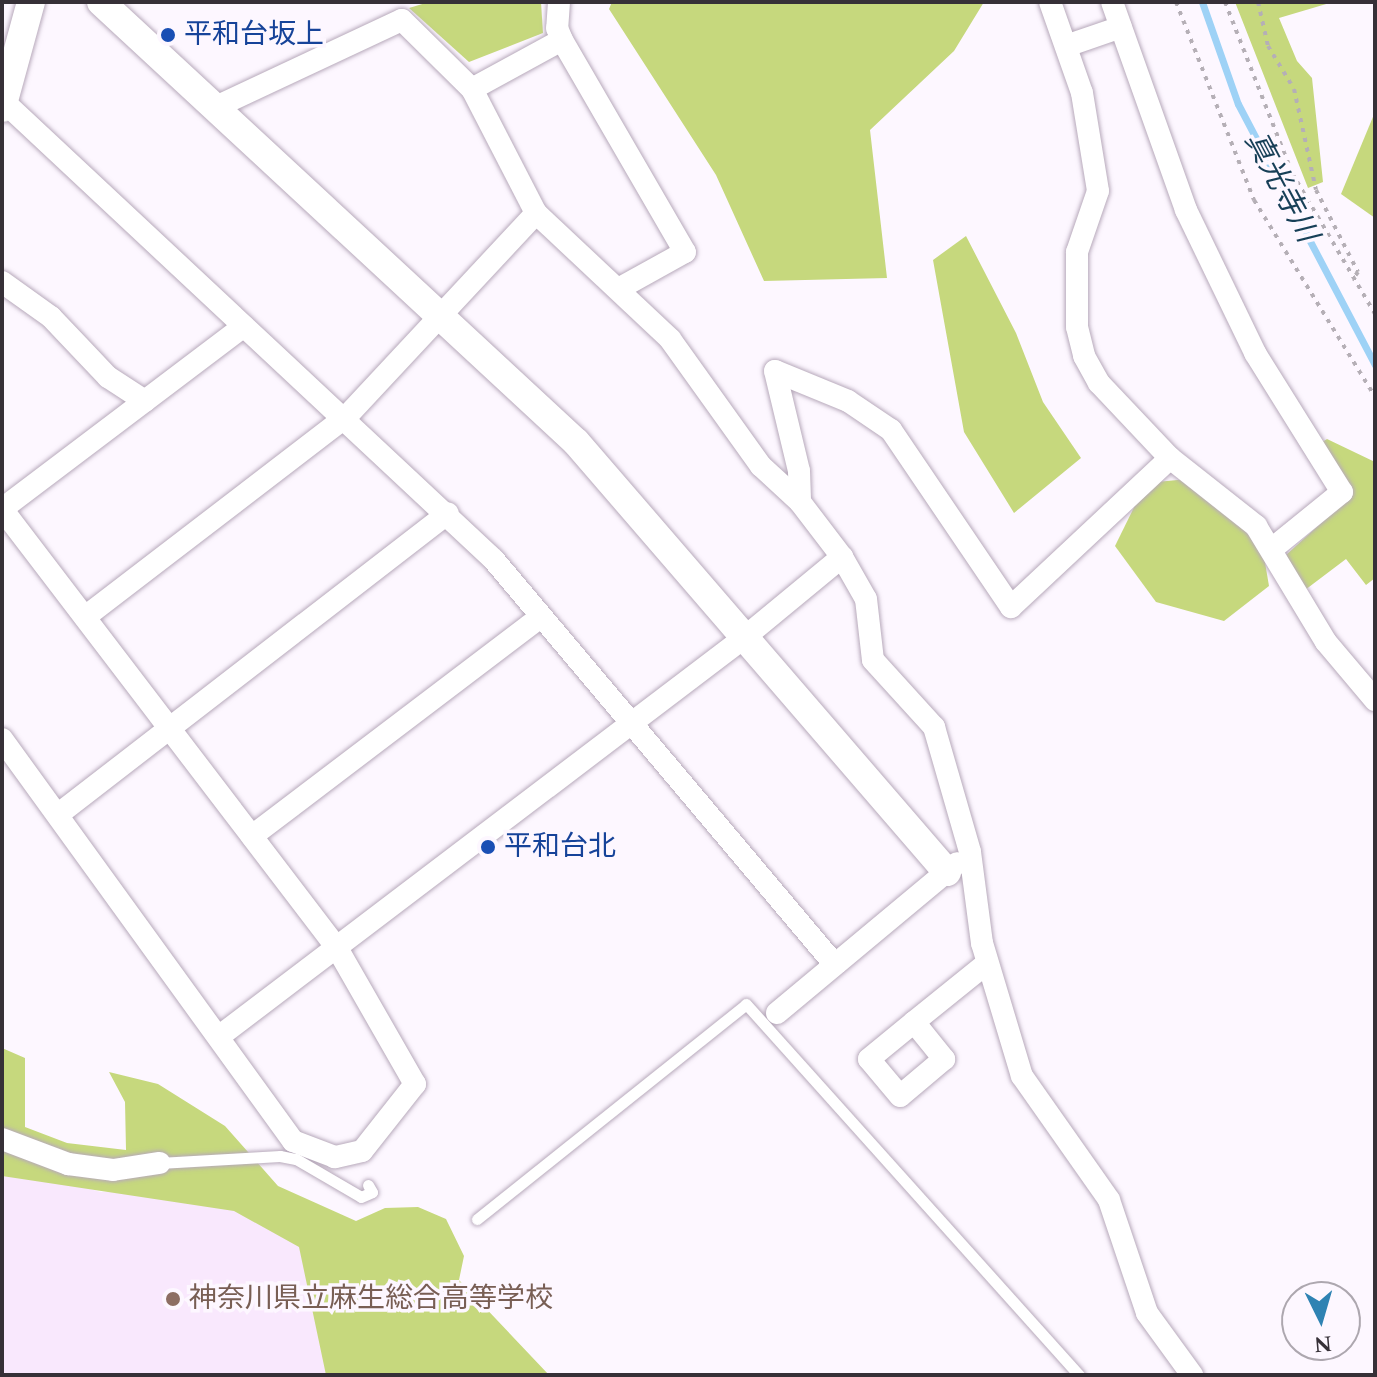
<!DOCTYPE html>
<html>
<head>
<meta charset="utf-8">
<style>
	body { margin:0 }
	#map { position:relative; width:1377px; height:1377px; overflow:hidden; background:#fdf7ff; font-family:Spectral,"Noto Sans JP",serif }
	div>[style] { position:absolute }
	.built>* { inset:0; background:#f9e8fd }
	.green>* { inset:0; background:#c6d87d }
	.stream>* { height:7px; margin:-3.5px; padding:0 3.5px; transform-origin:3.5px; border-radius:3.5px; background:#9ed2f6 }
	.path>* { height:4px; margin-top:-2px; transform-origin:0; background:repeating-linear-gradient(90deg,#b5afb6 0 4px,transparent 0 10px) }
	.roads { filter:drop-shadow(0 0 2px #b7a9bb) drop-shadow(0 0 2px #b7a9bb) }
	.service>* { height:11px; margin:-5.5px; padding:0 5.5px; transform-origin:5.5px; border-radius:5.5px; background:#fff }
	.minor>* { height:22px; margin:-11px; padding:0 11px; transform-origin:11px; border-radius:11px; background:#fff }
	.tertiary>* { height:28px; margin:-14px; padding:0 14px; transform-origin:14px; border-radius:14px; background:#fff }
	.dots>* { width:22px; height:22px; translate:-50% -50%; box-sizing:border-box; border:4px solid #fdf7ff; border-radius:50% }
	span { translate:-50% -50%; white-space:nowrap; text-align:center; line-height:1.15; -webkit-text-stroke:7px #fdf7ff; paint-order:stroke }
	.transit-label { font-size:28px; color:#164399 }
	.left { translate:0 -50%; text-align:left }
	.education-label { font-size:28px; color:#785e54 }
	.water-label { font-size:30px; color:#173f57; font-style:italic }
	.frame { position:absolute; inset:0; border:4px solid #363037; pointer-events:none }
	.north { position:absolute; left:1281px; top:1281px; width:80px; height:80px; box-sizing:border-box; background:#fdf7ff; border:2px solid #ada7af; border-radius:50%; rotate:175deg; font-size:22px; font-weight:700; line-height:32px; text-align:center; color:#363037 }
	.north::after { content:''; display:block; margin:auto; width:28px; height:36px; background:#2f83b3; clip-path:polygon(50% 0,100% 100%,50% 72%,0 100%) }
</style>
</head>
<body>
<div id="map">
	<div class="built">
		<i style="clip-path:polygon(2px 1163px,100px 1192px,284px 1190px,349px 1375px,2px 1375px)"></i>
	</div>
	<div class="green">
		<i style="clip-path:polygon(429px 2px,541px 2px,543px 33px,469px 62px,409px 8px)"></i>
		<i style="clip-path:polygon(612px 2px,984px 2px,954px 51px,870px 130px,887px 278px,764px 281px,716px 175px,609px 9px)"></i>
		<i style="clip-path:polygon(1235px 2px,1333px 2px,1279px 18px,1297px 61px,1312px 78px,1323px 182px,1308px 188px)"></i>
		<i style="clip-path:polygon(1375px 112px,1375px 218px,1341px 194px)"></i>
		<i style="clip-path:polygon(966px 236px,1016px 333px,1043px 402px,1081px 458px,1014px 513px,964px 432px,933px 260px)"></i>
		<i style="clip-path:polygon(1327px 439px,1375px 462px,1375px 578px,1366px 585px,1346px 559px,1305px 590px,1286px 555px,1352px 495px,1319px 444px)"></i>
		<i style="clip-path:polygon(1188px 479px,1258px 521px,1269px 586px,1224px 621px,1156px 602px,1115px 546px,1146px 483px)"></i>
		<i style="clip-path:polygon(2px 1048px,25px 1058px,25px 1127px,67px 1143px,126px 1150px,125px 1102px,109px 1072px,158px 1084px,225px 1126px,278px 1186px,356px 1221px,385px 1208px,418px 1207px,446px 1219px,464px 1256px,459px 1280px,549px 1375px,326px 1375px,299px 1247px,234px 1211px,2px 1176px)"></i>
	</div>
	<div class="stream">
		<i style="left:1202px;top:2px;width:108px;rotate:70.6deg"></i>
		<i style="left:1238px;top:104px;width:295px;rotate:62.3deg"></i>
	</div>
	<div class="path">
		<i style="left:1176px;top:2px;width:213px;rotate:68.5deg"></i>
		<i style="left:1254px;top:200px;width:231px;rotate:58.4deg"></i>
		<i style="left:1225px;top:2px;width:184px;rotate:68.6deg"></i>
		<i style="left:1292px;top:173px;width:164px;rotate:59.5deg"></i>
		<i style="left:1258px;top:2px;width:45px;rotate:77.2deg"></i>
		<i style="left:1268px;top:46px;width:50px;rotate:58.8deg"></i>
		<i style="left:1294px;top:89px;width:103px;rotate:77.7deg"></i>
		<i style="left:1316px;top:190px;width:92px;rotate:62.9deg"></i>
		<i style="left:1358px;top:272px;width:10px;rotate:127deg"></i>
	</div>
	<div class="roads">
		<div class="service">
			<i style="left:159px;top:1163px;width:121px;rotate:-3.3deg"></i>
			<i style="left:280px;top:1156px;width:16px;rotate:11deg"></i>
			<i style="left:296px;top:1159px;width:75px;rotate:30.3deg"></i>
			<i style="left:361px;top:1197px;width:12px;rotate:-24deg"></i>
			<i style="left:372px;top:1192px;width:8px;rotate:-120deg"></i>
			<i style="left:477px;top:1219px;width:344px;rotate:-38.6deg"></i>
			<i style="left:746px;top:1004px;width:499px;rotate:48.1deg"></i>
		</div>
		<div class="minor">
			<i style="left:559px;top:2px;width:26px;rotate:94deg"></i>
			<i style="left:557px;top:28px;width:13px;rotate:67deg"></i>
			<i style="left:1050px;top:2px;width:96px;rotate:70.6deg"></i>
			<i style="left:1082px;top:93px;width:99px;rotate:80.7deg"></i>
			<i style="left:1098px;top:191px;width:65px;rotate:109deg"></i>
			<i style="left:1077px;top:252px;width:75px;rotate:90deg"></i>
			<i style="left:1077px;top:327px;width:30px;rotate:76deg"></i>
			<i style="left:1084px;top:356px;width:31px;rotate:61deg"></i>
			<i style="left:1099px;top:383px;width:103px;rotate:46.6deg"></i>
			<i style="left:1170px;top:458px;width:110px;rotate:38.3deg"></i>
			<i style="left:1256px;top:526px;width:135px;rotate:58.9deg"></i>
			<i style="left:1326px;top:642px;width:76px;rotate:49.8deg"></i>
			<i style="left:1112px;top:2px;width:221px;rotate:70.4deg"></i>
			<i style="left:1186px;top:210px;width:159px;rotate:64.2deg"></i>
			<i style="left:1255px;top:353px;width:164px;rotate:58deg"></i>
			<i style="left:1342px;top:492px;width:89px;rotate:140.9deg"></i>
			<i style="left:1066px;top:46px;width:58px;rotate:-19.1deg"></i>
			<i style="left:472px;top:89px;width:102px;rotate:-28.6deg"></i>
			<i style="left:562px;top:40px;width:245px;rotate:59.9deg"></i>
			<i style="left:685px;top:252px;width:74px;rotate:151deg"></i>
			<i style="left:2px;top:100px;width:674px;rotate:43.07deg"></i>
			<i style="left:494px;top:560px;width:529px;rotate:49.9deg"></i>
			<i style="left:216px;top:107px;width:205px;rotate:-25.1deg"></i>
			<i style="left:402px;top:20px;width:98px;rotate:44.6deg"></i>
			<i style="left:472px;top:89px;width:140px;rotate:62.7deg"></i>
			<i style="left:536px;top:213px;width:184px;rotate:43.2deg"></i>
			<i style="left:670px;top:339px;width:156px;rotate:54.4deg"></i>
			<i style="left:761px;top:466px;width:53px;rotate:42.7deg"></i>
			<i style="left:800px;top:502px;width:69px;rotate:52.6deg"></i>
			<i style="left:842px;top:557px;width:48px;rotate:60.3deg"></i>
			<i style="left:866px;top:599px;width:61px;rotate:83.5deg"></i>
			<i style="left:873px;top:660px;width:91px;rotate:47.7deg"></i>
			<i style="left:934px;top:727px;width:130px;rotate:73.9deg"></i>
			<i style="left:970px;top:852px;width:92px;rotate:82.5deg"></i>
			<i style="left:982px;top:943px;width:139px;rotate:73.3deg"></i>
			<i style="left:1022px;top:1076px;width:151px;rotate:54.9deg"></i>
			<i style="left:1109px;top:1200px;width:119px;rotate:71.4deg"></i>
			<i style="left:1147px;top:1313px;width:77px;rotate:54deg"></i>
			<i style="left:2px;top:282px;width:60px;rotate:35.5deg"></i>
			<i style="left:51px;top:317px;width:83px;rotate:46.5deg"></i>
			<i style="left:108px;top:377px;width:44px;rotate:33deg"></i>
			<i style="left:775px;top:371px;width:79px;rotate:22.3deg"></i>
			<i style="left:848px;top:401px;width:52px;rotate:34deg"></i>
			<i style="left:891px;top:430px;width:214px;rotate:55.9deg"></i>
			<i style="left:1011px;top:607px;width:218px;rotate:-43.1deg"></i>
			<i style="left:775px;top:371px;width:103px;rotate:76.5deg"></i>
			<i style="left:799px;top:471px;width:31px;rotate:88deg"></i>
			<i style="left:2px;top:509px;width:552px;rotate:52.65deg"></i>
			<i style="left:337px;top:948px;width:157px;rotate:60.2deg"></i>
			<i style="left:415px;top:1084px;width:85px;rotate:128.3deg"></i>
			<i style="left:362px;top:1151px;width:28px;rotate:167deg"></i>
			<i style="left:335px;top:1157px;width:45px;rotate:-159.1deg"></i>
			<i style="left:293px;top:1141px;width:496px;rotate:-125.9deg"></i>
			<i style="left:2px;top:509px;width:303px;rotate:-37.1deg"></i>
			<i style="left:85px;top:617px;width:329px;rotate:-37.5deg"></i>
			<i style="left:346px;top:417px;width:279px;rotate:-47deg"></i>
			<i style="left:60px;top:813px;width:490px;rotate:-37.7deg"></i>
			<i style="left:252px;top:836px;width:363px;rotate:-37.2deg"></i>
			<i style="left:777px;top:1013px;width:234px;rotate:-39.8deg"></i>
			<i style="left:914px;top:1022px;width:48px;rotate:51deg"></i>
			<i style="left:944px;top:1059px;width:57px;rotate:139.9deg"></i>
			<i style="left:900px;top:1096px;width:48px;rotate:-130deg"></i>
			<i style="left:869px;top:1059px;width:58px;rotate:-39.4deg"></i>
			<i style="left:914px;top:1022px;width:94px;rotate:-38.9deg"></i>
			<i style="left:221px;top:1035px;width:658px;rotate:-37.22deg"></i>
			<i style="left:745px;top:637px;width:126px;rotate:-39.5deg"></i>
			<i style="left:2px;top:1139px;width:71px;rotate:20.7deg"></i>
			<i style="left:68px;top:1164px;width:45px;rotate:7.6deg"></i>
			<i style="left:113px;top:1170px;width:47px;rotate:-8.7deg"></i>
		</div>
		<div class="tertiary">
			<i style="left:101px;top:2px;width:647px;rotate:42.81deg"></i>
			<i style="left:576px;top:442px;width:568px;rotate:49.21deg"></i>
			<i style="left:2px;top:108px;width:110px;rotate:-74.7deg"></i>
		</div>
	</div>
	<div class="dots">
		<i style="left:168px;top:35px;background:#1a4fb4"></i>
		<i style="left:488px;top:847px;background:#1a4fb4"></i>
		<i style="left:173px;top:1299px;background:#8d6e63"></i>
	</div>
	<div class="transit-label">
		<span class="left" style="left:184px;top:35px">平和台坂上</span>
		<span class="left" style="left:504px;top:847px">平和台北</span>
	</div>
	<div class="education-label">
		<span class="left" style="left:189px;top:1299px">神奈川県立麻生総合高等学校</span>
	</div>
	<div class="water-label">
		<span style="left:1281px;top:187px;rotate:62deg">真光寺川</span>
	</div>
	<div class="frame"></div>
	<div class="north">N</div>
</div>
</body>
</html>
